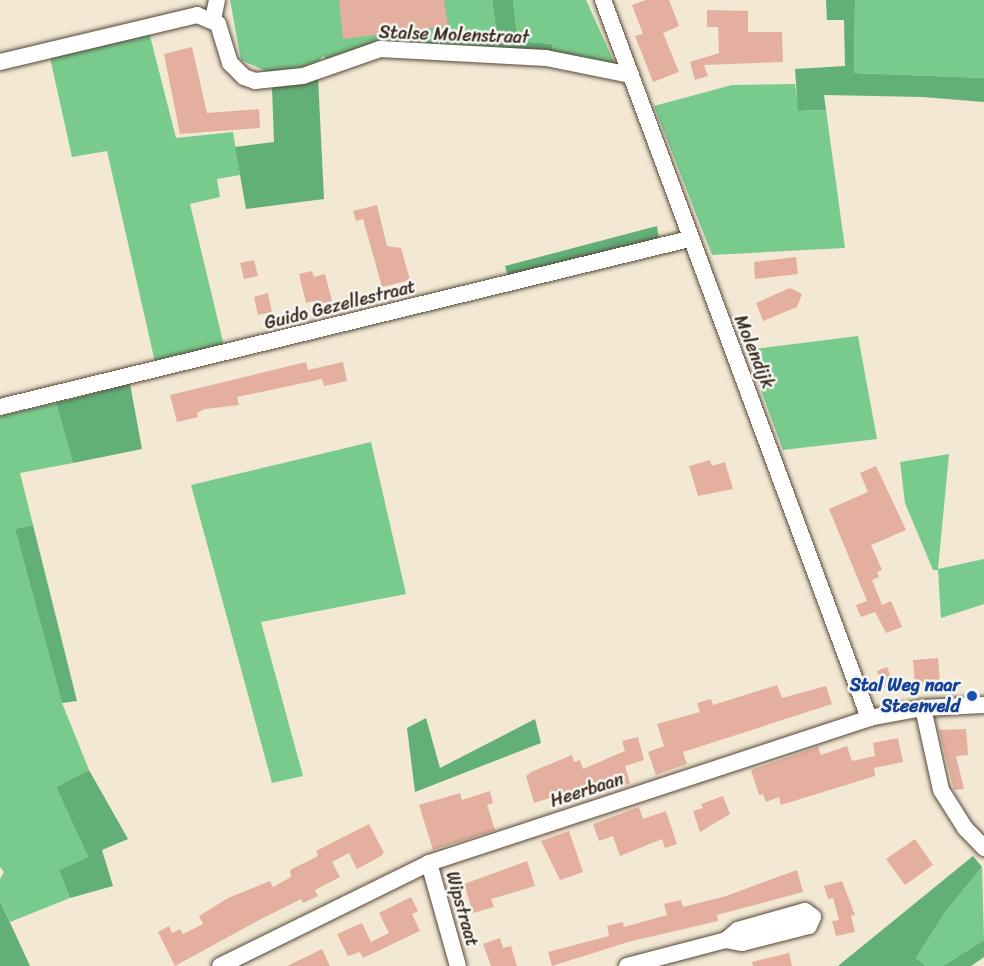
<!DOCTYPE html>
<html>
<head>
<meta charset="utf-8">
<style>
	body { margin:0 }
	#map { position:relative; width:984px; height:966px; overflow:hidden; background:#f2e8d3; font-family:Sriracha,sans-serif }
	div>[style] { position:absolute }
	.green>* { inset:0; background:#79cb8d }
	.forest>* { inset:0; background:#62af78 }
	.building>* { inset:0; background:#e4af9f }
	.roads { filter:drop-shadow(0 0 2px #564639) drop-shadow(0 0 2px #564639) }
	.minor>* { height:16px; margin:-8px; padding:0 8px; transform-origin:8px; border-radius:8px; background:#fff }
	.dots>* { width:16px; height:16px; translate:-50% -50%; box-sizing:border-box; border:3px solid #f6f6f2; border-radius:50% }
	span { translate:-50% -50%; white-space:nowrap; text-align:center; line-height:1.15; -webkit-text-stroke:5px #f6f6f2; paint-order:stroke }
	.street-label { font-size:18px; color:#3b2a1e }
	.transit-label { font-size:18px; color:#164399; font-weight:700 }
	.right { translate:-100% -50%; text-align:right }
</style>
</head>
<body>
<div id="map">
	<div class="green">
		<i style="clip-path:polygon(230px 0,492px 0,499px 49px,398px 45px,326px 62px,324px 56px,311px 67px,268px 72px,241px 60px)"></i>
		<i style="clip-path:polygon(513px 0,586px 0,615px 64px,553px 54px,552px 44px,516px 41px)"></i>
		<i style="clip-path:polygon(855px 0,984px 0,984px 78px,854px 73px)"></i>
		<i style="clip-path:polygon(148px 28px,176px 138px,233px 132px,240px 175px,217px 179px,220px 197px,190px 204px,224px 346px,155px 362px,107px 151px,72px 157px,49px 53px)"></i>
		<i style="clip-path:polygon(795px 84px,799px 111px,826px 110px,845px 248px,712px 255px,654px 106px,732px 85px)"></i>
		<i style="clip-path:polygon(858px 336px,877px 439px,783px 450px,746px 350px)"></i>
		<i style="clip-path:polygon(56px 403px,73px 463px,20px 473px,33px 525px,15px 529px,62px 703px,89px 770px,56px 787px,88px 857px,59px 870px,70px 898px,10px 922px,0 901px,0 879px,4px 872px,0 867px,0 416px)"></i>
		<i style="clip-path:polygon(371px 442px,406px 594px,261px 622px,303px 776px,272px 783px,191px 485px)"></i>
		<i style="clip-path:polygon(949px 454px,938px 569px,984px 559px,984px 604px,941px 618px,938px 570px,933px 570px,905px 503px,900px 462px)"></i>
		<i style="clip-path:polygon(982px 867px,984px 940px,943px 966px,926px 966px,916px 958px,946px 911px)"></i>
	</div>
	<div class="forest">
		<i style="clip-path:polygon(492px 0,513px 0,517px 41px,552px 44px,553px 54px,499px 49px)"></i>
		<i style="clip-path:polygon(826px 0,855px 0,854px 73px,984px 78px,984px 102px,923px 97px,824px 95px,826px 110px,798px 111px,795px 69px,845px 66px,844px 20px,827px 20px)"></i>
		<i style="clip-path:polygon(318px 77px,324px 199px,246px 209px,235px 147px,274px 142px,272px 88px)"></i>
		<i style="clip-path:polygon(657px 226px,659px 239px,508px 277px,505px 266px)"></i>
		<i style="clip-path:polygon(130px 384px,142px 449px,73px 463px,56px 403px)"></i>
		<i style="clip-path:polygon(33px 525px,77px 701px,62px 703px,15px 529px)"></i>
		<i style="clip-path:polygon(426px 718px,440px 768px,535px 719px,541px 743px,415px 792px,407px 728px)"></i>
		<i style="clip-path:polygon(89px 770px,128px 839px,102px 850px,113px 886px,70px 898px,59px 870px,88px 857px,56px 787px)"></i>
		<i style="clip-path:polygon(973px 856px,982px 867px,946px 911px,916px 958px,926px 966px,838px 966px)"></i>
		<i style="clip-path:polygon(0 901px,30px 966px,0 966px)"></i>
		<i style="clip-path:polygon(984px 940px,984px 957px,971px 966px,943px 966px)"></i>
	</div>
	<div class="building">
		<i style="clip-path:polygon(339px 0,444px 0,448px 26px,343px 39px)"></i>
		<i style="clip-path:polygon(646px 0,669px 0,679px 26px,663px 33px,679px 72px,653px 82px,635px 36px,643px 34px,632px 5px)"></i>
		<i style="clip-path:polygon(707px 10px,748px 11px,748px 32px,782px 32px,783px 62px,704px 65px,708px 76px,695px 80px,690px 62px,719px 53px,718px 27px,707px 27px)"></i>
		<i style="clip-path:polygon(192px 47px,207px 113px,259px 109px,260px 128px,180px 134px,164px 54px)"></i>
		<i style="clip-path:polygon(377px 205px,387px 246px,401px 248px,410px 280px,382px 287px,363px 219px,356px 221px,353px 211px)"></i>
		<i style="clip-path:polygon(796px 257px,798px 274px,755px 279px,754px 262px)"></i>
		<i style="clip-path:polygon(254px 260px,258px 276px,244px 279px,240px 263px)"></i>
		<i style="clip-path:polygon(312px 271px,314px 277px,325px 274px,332px 301px,315px 305px,313px 301px,306px 303px,299px 274px)"></i>
		<i style="clip-path:polygon(790px 288px,802px 294px,797px 307px,763px 321px,756px 303px)"></i>
		<i style="clip-path:polygon(268px 293px,272px 312px,258px 315px,254px 297px)"></i>
		<i style="clip-path:polygon(306px 362px,308px 370px,343px 362px,347px 381px,324px 386px,322px 379px,237px 397px,239px 405px,205px 409px,197px 413px,198px 417px,177px 422px,170px 395px)"></i>
		<i style="clip-path:polygon(710px 460px,712px 466px,725px 462px,733px 489px,698px 496px,689px 466px)"></i>
		<i style="clip-path:polygon(876px 466px,906px 530px,871px 545px,882px 570px,877px 572px,879px 577px,872px 580px,882px 605px,891px 601px,902px 627px,886px 633px,875px 612px,861px 617px,856px 605px,867px 601px,829px 509px,868px 492px,860px 473px)"></i>
		<i style="clip-path:polygon(938px 658px,940px 681px,915px 683px,913px 660px)"></i>
		<i style="clip-path:polygon(887px 667px,894px 684px,884px 688px,877px 671px)"></i>
		<i style="clip-path:polygon(777px 685px,782px 698px,826px 686px,832px 704px,683px 752px,687px 764px,656px 775px,648px 752px,664px 746px,657px 724px,700px 712px,697px 703px,711px 699px,713px 705px)"></i>
		<i style="clip-path:polygon(966px 729px,968px 755px,956px 756px,964px 789px,954px 790px,939px 730px)"></i>
		<i style="clip-path:polygon(638px 737px,644px 760px,625px 766px,630px 783px,604px 793px,600px 782px,534px 803px,526px 776px,531px 772px,572px 755px,574px 762px,580px 760px,583px 769px,625px 751px,622px 741px)"></i>
		<i style="clip-path:polygon(898px 738px,903px 762px,874px 768px,875px 776px,781px 805px,779px 797px,766px 802px,763px 794px,759px 795px,751px 770px,818px 747px,821px 755px,847px 746px,852px 761px,875px 756px,873px 743px)"></i>
		<i style="clip-path:polygon(490px 791px,493px 803px,487px 805px,495px 830px,433px 850px,419px 805px,460px 793px,462px 800px)"></i>
		<i style="clip-path:polygon(723px 796px,730px 814px,700px 832px,693px 811px,703px 808px,701px 804px)"></i>
		<i style="clip-path:polygon(639px 807px,643px 819px,666px 811px,677px 844px,665px 848px,662px 839px,620px 856px,613px 836px,599px 841px,593px 824px)"></i>
		<i style="clip-path:polygon(369px 824px,384px 853px,381px 856px,357px 869px,349px 853px,332px 862px,340px 877px,315px 890px,318px 896px,303px 903px,301px 899px,261px 919px,175px 966px,158px 932px,169px 926px,172px 933px,180px 929px,183px 934px,203px 924px,199px 916px,228px 898px,270px 881px,273px 887px,291px 877px,290px 870px,318px 856px,316px 851px)"></i>
		<i style="clip-path:polygon(569px 831px,583px 872px,560px 880px,541px 841px)"></i>
		<i style="clip-path:polygon(915px 839px,933px 865px,905px 885px,886px 859px)"></i>
		<i style="clip-path:polygon(527px 861px,535px 886px,491px 899px,494px 907px,473px 913px,464px 884px)"></i>
		<i style="clip-path:polygon(797px 870px,803px 892px,717px 915px,718px 921px,628px 942px,552px 966px,548px 952px,609px 936px,607px 926px,623px 922px,624px 927px,667px 915px,664px 904px,681px 900px,683px 907px,726px 896px)"></i>
		<i style="clip-path:polygon(842px 881px,855px 915px,851px 916px,855px 932px,836px 936px,832px 921px,839px 920px,833px 898px,828px 899px,824px 886px)"></i>
		<i style="clip-path:polygon(411px 897px,418px 911px,412px 914px,420px 931px,363px 958px,360px 952px,348px 956px,337px 934px,362px 923px,371px 942px,389px 933px,379px 913px)"></i>
		<i style="clip-path:polygon(500px 938px,503px 948px,511px 946px,517px 966px,491px 966px,483px 944px)"></i>
		<i style="clip-path:polygon(322px 949px,330px 966px,287px 966px)"></i>
		<i style="clip-path:polygon(789px 953px,792px 966px,753px 966px,752px 962px)"></i>
	</div>
	<div class="roads">
		<div class="minor">
			<i style="left:603px;top:0;width:766px;rotate:69.67deg"></i>
			<i style="left:213px;top:19px;width:19px;rotate:-78deg"></i>
			<i style="left:0;top:62px;width:203px;rotate:-13.4deg"></i>
			<i style="left:197px;top:15px;width:23px;rotate:23deg"></i>
			<i style="left:218px;top:24px;width:41px;rotate:72.9deg"></i>
			<i style="left:230px;top:63px;width:20px;rotate:45deg"></i>
			<i style="left:244px;top:77px;width:12px;rotate:20deg"></i>
			<i style="left:255px;top:81px;width:48px;rotate:-5.9deg"></i>
			<i style="left:303px;top:76px;width:82px;rotate:-19.3deg"></i>
			<i style="left:380px;top:49px;width:166px;rotate:3.1deg"></i>
			<i style="left:546px;top:58px;width:87px;rotate:11.3deg"></i>
			<i style="left:0;top:407px;width:709px;rotate:-13.7deg"></i>
			<i style="left:923px;top:708px;width:84px;rotate:77.6deg"></i>
			<i style="left:941px;top:790px;width:45px;rotate:57.7deg"></i>
			<i style="left:965px;top:828px;width:28px;rotate:46deg"></i>
			<i style="left:429px;top:863px;width:107px;rotate:74.3deg"></i>
			<i style="left:220px;top:966px;width:233px;rotate:-26.2deg"></i>
			<i style="left:429px;top:863px;width:463px;rotate:-18.2deg"></i>
			<i style="left:869px;top:718px;width:55px;rotate:-10.5deg"></i>
			<i style="left:923px;top:708px;width:61px;rotate:-2.8deg"></i>
			<i style="left:627px;top:966px;width:102px;rotate:-14.7deg"></i>
			<i style="left:726px;top:940px;width:16px;rotate:11deg"></i>
			<i style="left:742px;top:943px;width:69px;rotate:-14.2deg"></i>
			<i style="left:809px;top:926px;width:10px;rotate:-66deg"></i>
			<i style="left:813px;top:917px;width:10px;rotate:-143deg"></i>
			<i style="left:805px;top:911px;width:70px;rotate:164.2deg"></i>
			<i style="left:738px;top:930px;width:16px;rotate:140deg"></i>
		</div>
	</div>
	<div class="dots">
		<i style="left:972px;top:696px;background:#1a4fb4"></i>
	</div>
	<div class="street-label">
		<span style="left:454px;top:35px;rotate:2deg">Stalse Molenstraat</span>
		<span style="left:340px;top:305px;rotate:-14deg">Guido Gezellestraat</span>
		<span style="left:754px;top:352px;rotate:68deg">Molendijk</span>
		<span style="left:587px;top:790px;rotate:-18deg">Heerbaan</span>
		<span style="left:462px;top:909px;rotate:74deg">Wipstraat</span>
	</div>
	<div class="transit-label">
		<span class="right" style="left:960px;top:696px">Stal Weg naar<br>Steenveld</span>
	</div>
</div>
</body>
</html>
